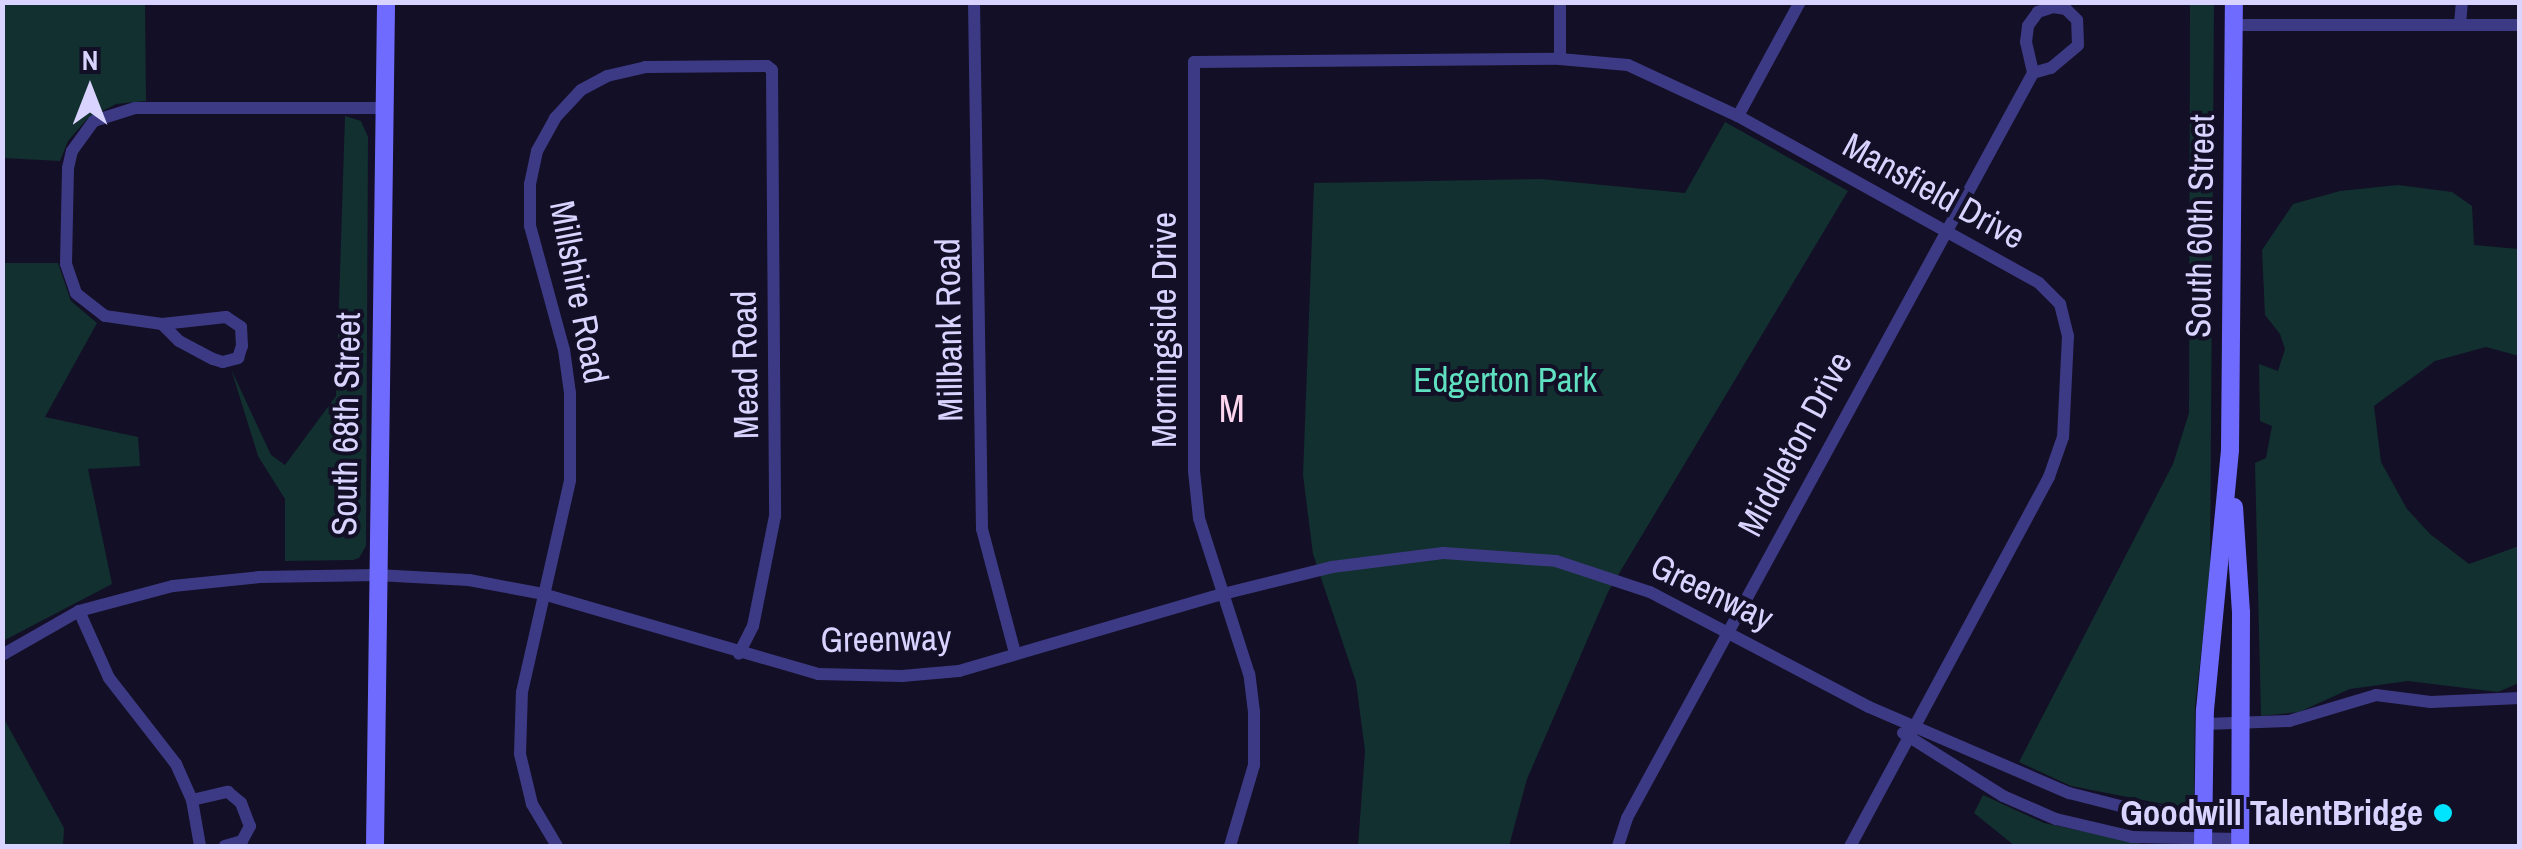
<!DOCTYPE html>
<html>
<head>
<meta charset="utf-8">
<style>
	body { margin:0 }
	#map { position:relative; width:2522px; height:849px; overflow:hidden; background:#130f26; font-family:"Archivo Narrow",sans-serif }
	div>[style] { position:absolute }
	.green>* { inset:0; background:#12302f }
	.street>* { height:12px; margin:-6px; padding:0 6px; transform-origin:6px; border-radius:6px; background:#3d3a85 }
	.secondary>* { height:18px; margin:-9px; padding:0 9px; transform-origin:9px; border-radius:9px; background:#6f6bff }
	.dots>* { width:28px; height:28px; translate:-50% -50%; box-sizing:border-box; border:5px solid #130f26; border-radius:50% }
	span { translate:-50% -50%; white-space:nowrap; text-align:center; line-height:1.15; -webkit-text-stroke:8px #130f26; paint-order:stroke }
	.street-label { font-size:35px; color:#d9d4ff }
	.park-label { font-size:35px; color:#5fe0c0 }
	.poi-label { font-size:35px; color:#d9d4ff; font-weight:700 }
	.right { translate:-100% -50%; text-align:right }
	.neighbourhood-label { font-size:38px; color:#ffd6f0; letter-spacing:2.5px }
	.frame { position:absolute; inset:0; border:5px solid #d9d4ff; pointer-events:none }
	.north { position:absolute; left:40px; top:40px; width:100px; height:100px; -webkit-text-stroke:8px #130f26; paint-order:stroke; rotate:0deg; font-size:28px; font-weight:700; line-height:40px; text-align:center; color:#d9d4ff }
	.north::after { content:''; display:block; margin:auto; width:35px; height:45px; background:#d9d4ff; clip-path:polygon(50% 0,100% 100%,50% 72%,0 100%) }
</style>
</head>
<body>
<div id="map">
	<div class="green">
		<i style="clip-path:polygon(3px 3px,145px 3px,146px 101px,116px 104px,87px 119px,68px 141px,60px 161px,3px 158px)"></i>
		<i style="clip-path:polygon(2190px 3px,2214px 3px,2210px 573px,2195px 707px,2194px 798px,2189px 806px,2179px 807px,2071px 786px,2019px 762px,2173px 464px,2189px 413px)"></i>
		<i style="clip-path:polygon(345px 116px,361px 121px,368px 137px,366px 546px,359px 558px,353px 560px,285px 561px,285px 499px,258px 456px,231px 369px,271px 455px,285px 465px,336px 396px)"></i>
		<i style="clip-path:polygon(1725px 122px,1848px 191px,1608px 592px,1527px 779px,1509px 846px,1358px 846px,1365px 751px,1356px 682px,1313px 554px,1303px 475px,1314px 183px,1541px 179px,1685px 193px)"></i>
		<i style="clip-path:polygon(2398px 185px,2452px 192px,2472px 206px,2474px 245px,2519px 249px,2519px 356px,2486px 347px,2435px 361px,2374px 406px,2381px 462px,2407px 509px,2430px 534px,2469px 564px,2519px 546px,2519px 683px,2498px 692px,2408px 681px,2350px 689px,2299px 712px,2261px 716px,2255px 463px,2266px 458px,2272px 426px,2260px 421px,2259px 364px,2278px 371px,2285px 349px,2280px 334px,2265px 315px,2262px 250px,2293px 204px,2340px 191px)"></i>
		<i style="clip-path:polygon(3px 263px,58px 263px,71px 301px,97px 323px,45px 417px,138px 437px,140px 466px,88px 469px,112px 584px,3px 641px)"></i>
		<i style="clip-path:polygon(3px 717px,64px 828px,63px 846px,3px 846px)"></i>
		<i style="clip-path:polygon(1983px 795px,2044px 823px,2151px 846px,2015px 846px,1974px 813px)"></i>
	</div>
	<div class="street">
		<i style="left:974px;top:2px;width:527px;rotate:89.13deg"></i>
		<i style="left:982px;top:529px;width:128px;rotate:75.1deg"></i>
		<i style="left:1560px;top:2px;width:57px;rotate:90deg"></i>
		<i style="left:2460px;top:24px;width:22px;rotate:-85deg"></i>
		<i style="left:2235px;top:25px;width:285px"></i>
		<i style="left:1738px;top:116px;width:130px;rotate:-61.5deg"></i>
		<i style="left:162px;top:324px;width:24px;rotate:45deg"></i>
		<i style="left:179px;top:341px;width:38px;rotate:28deg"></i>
		<i style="left:213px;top:359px;width:10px;rotate:17deg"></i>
		<i style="left:223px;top:362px;width:16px;rotate:-15deg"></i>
		<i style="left:238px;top:358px;width:13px;rotate:-72deg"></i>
		<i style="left:242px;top:346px;width:19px;rotate:-93deg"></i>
		<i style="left:241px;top:327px;width:18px;rotate:-146deg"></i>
		<i style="left:226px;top:317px;width:64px;rotate:173.8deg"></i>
		<i style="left:162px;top:324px;width:58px;rotate:-172deg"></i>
		<i style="left:105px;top:316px;width:37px;rotate:-142deg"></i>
		<i style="left:76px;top:293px;width:31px;rotate:-109deg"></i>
		<i style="left:66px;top:264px;width:96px;rotate:-88.8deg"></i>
		<i style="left:68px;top:168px;width:17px;rotate:-77deg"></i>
		<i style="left:72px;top:151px;width:37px;rotate:-54deg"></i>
		<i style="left:94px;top:121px;width:43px;rotate:-17.6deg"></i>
		<i style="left:135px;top:108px;width:249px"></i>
		<i style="left:79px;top:611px;width:73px;rotate:65.9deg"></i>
		<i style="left:109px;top:678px;width:109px;rotate:52.1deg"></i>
		<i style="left:176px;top:764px;width:39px;rotate:66deg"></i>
		<i style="left:192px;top:800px;width:47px;rotate:80.1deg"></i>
		<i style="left:2px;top:655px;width:89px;rotate:-29.7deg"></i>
		<i style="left:79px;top:611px;width:97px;rotate:-14.9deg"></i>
		<i style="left:173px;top:586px;width:87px;rotate:-5.9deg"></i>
		<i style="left:260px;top:577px;width:117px;rotate:-1deg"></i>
		<i style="left:377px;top:575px;width:92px;rotate:3.1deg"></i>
		<i style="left:469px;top:580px;width:75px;rotate:10.7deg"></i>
		<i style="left:543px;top:594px;width:286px;rotate:16.2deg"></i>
		<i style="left:818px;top:674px;width:84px;rotate:1.4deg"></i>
		<i style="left:902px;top:676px;width:57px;rotate:-5deg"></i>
		<i style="left:959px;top:671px;width:275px;rotate:-16.3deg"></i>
		<i style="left:1223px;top:594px;width:112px;rotate:-13.9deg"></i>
		<i style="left:1332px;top:567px;width:112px;rotate:-7.2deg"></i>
		<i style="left:1443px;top:553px;width:113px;rotate:4deg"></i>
		<i style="left:1556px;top:561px;width:99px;rotate:18.3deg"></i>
		<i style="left:1650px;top:592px;width:247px;rotate:27.7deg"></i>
		<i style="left:1869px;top:707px;width:218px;rotate:23.3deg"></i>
		<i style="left:2069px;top:793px;width:65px;rotate:14.3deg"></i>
		<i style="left:2132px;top:809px;width:108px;rotate:3.7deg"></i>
		<i style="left:2205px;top:724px;width:84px;rotate:-2deg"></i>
		<i style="left:2289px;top:721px;width:91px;rotate:-16.6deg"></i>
		<i style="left:2376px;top:695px;width:55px;rotate:7.3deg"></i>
		<i style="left:2431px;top:702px;width:89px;rotate:-2.6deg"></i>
		<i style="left:1903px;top:733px;width:118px;rotate:32.2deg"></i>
		<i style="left:2003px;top:796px;width:58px;rotate:23.5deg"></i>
		<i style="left:2056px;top:819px;width:78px;rotate:13.3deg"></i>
		<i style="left:2132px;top:837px;width:108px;rotate:1.1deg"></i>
		<i style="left:192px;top:800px;width:37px;rotate:-13deg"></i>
		<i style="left:228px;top:792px;width:17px;rotate:40deg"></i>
		<i style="left:241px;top:803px;width:25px;rotate:69deg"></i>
		<i style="left:250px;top:826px;width:17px;rotate:118deg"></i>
		<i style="left:242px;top:841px;width:18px;rotate:164deg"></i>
		<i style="left:557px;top:846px;width:49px;rotate:-120.8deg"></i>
		<i style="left:532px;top:804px;width:51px;rotate:-103.5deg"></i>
		<i style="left:520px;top:754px;width:62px;rotate:-88.2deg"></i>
		<i style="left:522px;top:692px;width:217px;rotate:-77.2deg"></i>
		<i style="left:570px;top:480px;width:87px;rotate:-90deg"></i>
		<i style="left:570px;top:393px;width:43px;rotate:-97.9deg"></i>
		<i style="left:564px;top:350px;width:129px;rotate:-105.3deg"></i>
		<i style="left:530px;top:226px;width:42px;rotate:-90deg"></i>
		<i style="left:530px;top:184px;width:34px;rotate:-78deg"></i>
		<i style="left:537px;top:151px;width:38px;rotate:-61deg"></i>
		<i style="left:555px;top:118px;width:38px;rotate:-47deg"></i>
		<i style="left:581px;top:90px;width:30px;rotate:-28deg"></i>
		<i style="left:607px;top:76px;width:39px;rotate:-13deg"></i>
		<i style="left:645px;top:67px;width:122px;rotate:-0.5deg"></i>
		<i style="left:767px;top:66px;width:6px;rotate:39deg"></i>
		<i style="left:772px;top:70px;width:446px;rotate:89.6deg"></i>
		<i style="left:775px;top:516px;width:112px;rotate:101.3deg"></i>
		<i style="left:753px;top:626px;width:31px;rotate:117deg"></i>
		<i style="left:1230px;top:846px;width:84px;rotate:-73.5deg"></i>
		<i style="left:1254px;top:765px;width:53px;rotate:-90deg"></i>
		<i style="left:1254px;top:712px;width:38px;rotate:-97deg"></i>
		<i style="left:1249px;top:674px;width:164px;rotate:-107.8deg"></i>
		<i style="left:1199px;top:518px;width:47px;rotate:-96.1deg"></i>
		<i style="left:1194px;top:471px;width:409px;rotate:-90deg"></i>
		<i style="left:1194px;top:62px;width:366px;rotate:-0.5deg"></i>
		<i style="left:1560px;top:59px;width:68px;rotate:5deg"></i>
		<i style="left:1628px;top:65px;width:121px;rotate:24.9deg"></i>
		<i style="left:1738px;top:116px;width:344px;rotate:29deg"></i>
		<i style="left:2039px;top:283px;width:30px;rotate:45deg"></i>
		<i style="left:2060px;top:304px;width:33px;rotate:76deg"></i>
		<i style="left:2068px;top:336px;width:101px;rotate:92.8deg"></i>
		<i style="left:2063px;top:437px;width:42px;rotate:109.3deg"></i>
		<i style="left:2049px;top:477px;width:419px;rotate:118.3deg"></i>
		<i style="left:1618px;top:846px;width:29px;rotate:-72deg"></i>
		<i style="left:1627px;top:818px;width:848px;rotate:-61.41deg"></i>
		<i style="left:2033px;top:73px;width:19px;rotate:-16deg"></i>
		<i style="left:2051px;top:68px;width:35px;rotate:-40deg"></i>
		<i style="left:2078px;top:45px;width:25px;rotate:-92deg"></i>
		<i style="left:2077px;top:20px;width:16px;rotate:-135deg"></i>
		<i style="left:2066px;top:9px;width:13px;rotate:-171deg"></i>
		<i style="left:2053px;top:7px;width:16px;rotate:162deg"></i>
		<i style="left:2038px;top:12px;width:17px;rotate:126deg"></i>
		<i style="left:2028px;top:26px;width:16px;rotate:97deg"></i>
		<i style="left:2026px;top:42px;width:32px;rotate:77deg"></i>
	</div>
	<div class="secondary">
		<i style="left:2234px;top:507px;width:106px;rotate:86.2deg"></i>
		<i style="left:2241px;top:613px;width:233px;rotate:90.2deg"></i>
		<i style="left:375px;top:846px;width:844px;rotate:-89.25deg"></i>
		<i style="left:2203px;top:846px;width:136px;rotate:-89.2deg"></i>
		<i style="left:2205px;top:710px;width:261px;rotate:-84.5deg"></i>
		<i style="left:2230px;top:450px;width:448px;rotate:-89.5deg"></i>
	</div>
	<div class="dots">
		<i style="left:2443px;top:813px;background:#00e5ff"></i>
	</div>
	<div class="street-label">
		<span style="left:1934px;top:191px;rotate:29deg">Mansfield Drive</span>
		<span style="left:2200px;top:226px;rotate:-89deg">South 60th Street</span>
		<span style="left:579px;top:292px;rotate:79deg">Millshire Road</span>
		<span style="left:949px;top:330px;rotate:-91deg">Millbank Road</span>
		<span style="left:1164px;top:330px;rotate:-90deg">Morningside Drive</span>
		<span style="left:745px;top:365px;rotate:-91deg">Mead Road</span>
		<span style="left:346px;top:424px;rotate:-89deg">South 68th Street</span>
		<span style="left:1795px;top:444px;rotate:-62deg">Middleton Drive</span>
		<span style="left:1712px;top:592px;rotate:26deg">Greenway</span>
		<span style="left:886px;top:639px;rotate:-1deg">Greenway</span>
	</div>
	<div class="park-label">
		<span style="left:1505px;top:380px">Edgerton Park</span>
	</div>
	<div class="poi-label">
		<span class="right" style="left:2423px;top:813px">Goodwill TalentBridge</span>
	</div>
	<div class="neighbourhood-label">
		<span style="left:1233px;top:409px">M</span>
	</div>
	<div class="frame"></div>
	<div class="north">N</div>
</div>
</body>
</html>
